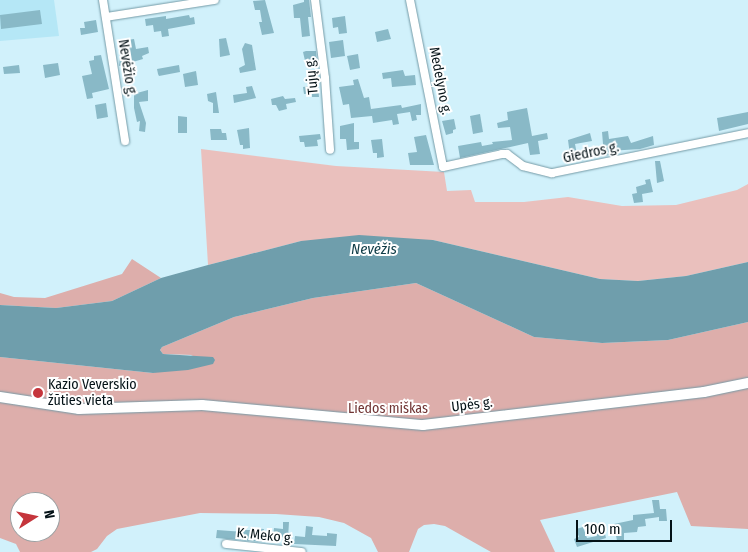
<!DOCTYPE html>
<html>
<head>
<meta charset="utf-8">
<style>
	body { margin:0 }
	#map { position:relative; width:748px; height:552px; overflow:hidden; background:#d1f1fb; font-family:"Fira Sans Condensed",sans-serif }
	div>[style] { position:absolute }
	.built>* { inset:0; background:#b5e7f6 }
	.green>* { inset:0; background:#eac0bd }
	.forest>* { inset:0; background:#ddaeab }
	.water>* { inset:0; background:#6f9eac }
	.building>* { inset:0; background:#89b9c7 }
	.roads { filter:drop-shadow(0 0 1px #749aa6) drop-shadow(0 0 1px #749aa6) }
	.minor>* { height:8px; margin:-4px; padding:0 4px; transform-origin:4px; border-radius:4px; background:#fff }
	.major>* { height:10px; margin:-5px; padding:0 5px; transform-origin:5px; border-radius:5px; background:#fff }
	.dots>* { width:14px; height:14px; translate:-50% -50%; box-sizing:border-box; border:2px solid #fff; border-radius:50% }
	span { translate:-50% -50%; white-space:nowrap; text-align:center; line-height:1.15; -webkit-text-stroke:4px #fff; paint-order:stroke }
	.street-label { font-size:14px; color:#041217 }
	.poi-label { font-size:14px; color:#041217 }
	.left { translate:0 -50%; text-align:left }
	.park-label { font-size:14px; color:#703433 }
	.water-label { font-size:15px; color:#0f3c47; font-style:italic }
	.north { position:absolute; left:10px; top:492px; width:50px; height:50px; box-sizing:border-box; background:#fff; border:1px solid #9ba0a2; border-radius:50%; rotate:80deg; font-size:14px; font-weight:700; line-height:20px; text-align:center; color:#041217 }
	.north::after { content:''; display:block; margin:auto; width:18px; height:22px; background:#c5353c; clip-path:polygon(50% 0,100% 100%,50% 72%,0 100%) }
	.scale { position:absolute; left:576px; top:520px; width:96px; height:22px; box-sizing:border-box; border:2px solid #041217; border-top:0; padding-left:6px; font-size:15px; line-height:18px; white-space:nowrap; color:#041217; -webkit-text-stroke:4px #fff; paint-order:stroke }
</style>
</head>
<body>
<div id="map">
	<div class="built">
		<i style="clip-path:polygon(0 0,54px 0,59px 36px,0 41px)"></i>
	</div>
	<div class="green">
		<i style="clip-path:polygon(201px 149px,336px 166px,444px 172px,447px 191px,471px 190px,475px 202px,524px 202px,568px 197px,622px 206px,676px 205px,737px 190px,748px 184px,748px 262px,686px 276px,638px 281px,600px 279px,433px 240px,301px 241px,208px 265px)"></i>
	</div>
	<div class="forest">
		<i style="clip-path:polygon(132px 259px,161px 278px,112px 301px,56px 308px,0 305px,0 293px,14px 297px,45px 298px,122px 274px)"></i>
		<i style="clip-path:polygon(evenodd,416px 283px,534px 337px,602px 343px,668px 340px,748px 322px,748px 529px,691px 526px,677px 492px,540px 520px,555px 552px,491px 552px,445px 526px,434px 524px,424px 525px,418px 529px,409px 552px,378px 552px,371px 538px,344px 523px,319px 517px,276px 514px,200px 513px,117px 529px,107px 536px,97px 549px,91px 552px,20px 552px,16px 544px,0 538px,0 357px,153px 373px,193px 355px,163px 354px,160px 350px,162px 347px,234px 317px,313px 298px,416px 283px,20px 502px,50px 502px,50px 532px,20px 532px,20px 502px)"></i>
	</div>
	<div class="water">
		<i style="clip-path:polygon(359px 235px,433px 240px,600px 279px,638px 281px,686px 276px,748px 262px,748px 322px,668px 340px,602px 343px,534px 337px,416px 283px,313px 298px,234px 317px,162px 347px,160px 350px,163px 354px,213px 357px,215px 360px,213px 364px,188px 370px,153px 373px,0 357px,0 305px,56px 308px,112px 301px,161px 278px,208px 265px,301px 241px)"></i>
	</div>
	<div class="building">
		<i style="clip-path:polygon(265px 0,274px 33px,262px 35px,259px 22px,262px 22px,260px 10px,255px 10px,253px 1px)"></i>
		<i style="clip-path:polygon(304px 0,309px 0,311px 17px,308px 17px,310px 36px,302px 37px,300px 18px,294px 18px,293px 5px,304px 2px)"></i>
		<i style="clip-path:polygon(40px 10px,42px 24px,1px 29px,0 15px)"></i>
		<i style="clip-path:polygon(189px 15px,190px 18px,194px 17px,195px 24px,168px 29px,169px 36px,162px 37px,161px 31px,154px 32px,153px 25px,146px 26px,145px 19px,166px 16px,166px 19px)"></i>
		<i style="clip-path:polygon(345px 16px,347px 33px,339px 34px,338px 27px,333px 28px,332px 18px)"></i>
		<i style="clip-path:polygon(96px 20px,98px 32px,81px 35px,80px 28px,85px 28px,84px 22px)"></i>
		<i style="clip-path:polygon(388px 29px,391px 39px,377px 42px,375px 32px)"></i>
		<i style="clip-path:polygon(226px 38px,230px 55px,220px 57px,219px 39px)"></i>
		<i style="clip-path:polygon(134px 39px,136px 49px,148px 47px,149px 53px,142px 56px,143px 59px,119px 66px,120px 57px,129px 55px,127px 40px)"></i>
		<i style="clip-path:polygon(343px 40px,345px 56px,331px 58px,329px 42px)"></i>
		<i style="clip-path:polygon(245px 43px,252px 45px,256px 70px,240px 73px,239px 68px,245px 65px,242px 49px)"></i>
		<i style="clip-path:polygon(306px 51px,316px 51px,317px 64px,306px 65px,303px 52px)"></i>
		<i style="clip-path:polygon(358px 54px,360px 68px,350px 70px,347px 56px)"></i>
		<i style="clip-path:polygon(101px 55px,109px 89px,92px 93px,93px 98px,87px 99px,82px 76px,92px 74px,89px 61px,94px 60px,94px 56px)"></i>
		<i style="clip-path:polygon(58px 63px,60px 75px,45px 78px,43px 65px)"></i>
		<i style="clip-path:polygon(19px 65px,20px 73px,4px 74px,3px 67px)"></i>
		<i style="clip-path:polygon(179px 65px,180px 72px,159px 76px,158px 74px,157px 69px)"></i>
		<i style="clip-path:polygon(403px 70px,405px 76px,415px 75px,416px 85px,392px 87px,391px 78px,383px 79px,382px 73px)"></i>
		<i style="clip-path:polygon(196px 71px,198px 85px,185px 87px,183px 74px)"></i>
		<i style="clip-path:polygon(358px 79px,364px 98px,369px 97px,371px 109px,401px 105px,402px 108px,421px 104px,421px 115px,416px 115px,417px 120px,412px 121px,410px 112px,397px 114px,399px 124px,393px 125px,392px 120px,373px 123px,372px 116px,351px 118px,349px 104px,343px 105px,339px 87px,354px 85px,353px 80px)"></i>
		<i style="clip-path:polygon(318px 85px,319px 97px,312px 97px,312px 93px,304px 94px,303px 87px)"></i>
		<i style="clip-path:polygon(252px 86px,256px 98px,234px 103px,233px 95px,247px 93px,246px 87px)"></i>
		<i style="clip-path:polygon(134px 90px,137px 90px,137px 93px,148px 90px,148px 101px,139px 102px,146px 123px,145px 132px,139px 131px,140px 121px,137px 122px,134px 108px)"></i>
		<i style="clip-path:polygon(216px 92px,219px 113px,213px 113px,213px 103px,208px 101px,207px 94px)"></i>
		<i style="clip-path:polygon(283px 96px,285px 99px,295px 98px,296px 102px,286px 104px,287px 109px,279px 111px,276px 105px,272px 105px,271px 99px)"></i>
		<i style="clip-path:polygon(106px 103px,108px 117px,97px 119px,95px 105px)"></i>
		<i style="clip-path:polygon(527px 108px,532px 136px,547px 133px,548px 139px,538px 141px,540px 154px,530px 155px,528px 143px,460px 158px,458px 146px,481px 142px,482px 146px,493px 144px,492px 142px,512px 140px,510px 127px,498px 128px,497px 123px,508px 120px,507px 112px)"></i>
		<i style="clip-path:polygon(748px 112px,748px 124px,719px 131px,717px 118px)"></i>
		<i style="clip-path:polygon(480px 114px,483px 132px,473px 134px,470px 116px)"></i>
		<i style="clip-path:polygon(178px 116px,187px 117px,187px 133px,178px 133px)"></i>
		<i style="clip-path:polygon(454px 119px,456px 129px,453px 130px,453px 133px,446px 135px,442px 121px)"></i>
		<i style="clip-path:polygon(354px 123px,354px 142px,359px 142px,359px 149px,347px 150px,346px 139px,340px 139px,340px 126px)"></i>
		<i style="clip-path:polygon(249px 128px,250px 148px,243px 149px,243px 145px,240px 145px,237px 130px)"></i>
		<i style="clip-path:polygon(210px 129px,221px 129px,222px 133px,226px 133px,227px 140px,211px 140px)"></i>
		<i style="clip-path:polygon(608px 131px,609px 139px,628px 136px,631px 143px,653px 136px,654px 145px,640px 149px,609px 151px,610px 155px,604px 156px,602px 132px)"></i>
		<i style="clip-path:polygon(590px 133px,592px 141px,575px 144px,578px 160px,566px 162px,564px 156px,570px 155px,568px 140px)"></i>
		<i style="clip-path:polygon(320px 134px,321px 139px,317px 140px,318px 146px,305px 147px,304px 142px,300px 142px,299px 136px)"></i>
		<i style="clip-path:polygon(426px 135px,434px 165px,410px 165px,408px 153px,417px 152px,414px 137px)"></i>
		<i style="clip-path:polygon(382px 139px,384px 157px,377px 158px,377px 153px,373px 153px,371px 140px)"></i>
		<i style="clip-path:polygon(655px 161px,660px 161px,664px 181px,657px 183px)"></i>
		<i style="clip-path:polygon(650px 179px,653px 192px,642px 194px,643px 202px,634px 203px,632px 194px,637px 193px,636px 187px,646px 184px,645px 180px)"></i>
		<i style="clip-path:polygon(652px 500px,659px 500px,660px 509px,666px 509px,667px 521px,659px 521px,659px 517px,645px 519px,646px 526px,638px 527px,637px 532px,624px 533px,624px 540px,617px 541px,614px 524px,633px 520px,633px 515px,654px 513px)"></i>
		<i style="clip-path:polygon(283px 522px,289px 522px,288px 538px,279px 537px,279px 543px,272px 543px,274px 528px,283px 529px)"></i>
		<i style="clip-path:polygon(306px 526px,313px 527px,312px 535px,327px 536px,327px 533px,337px 534px,336px 546px,294px 544px,295px 536px,305px 537px)"></i>
		<i style="clip-path:polygon(603px 526px,606px 538px,577px 547px,574px 539px,579px 537px,576px 529px,583px 527px,587px 538px,597px 536px,595px 528px)"></i>
		<i style="clip-path:polygon(250px 528px,264px 529px,262px 542px,216px 538px,217px 530px,244px 532px,245px 530px,250px 530px)"></i>
	</div>
	<div class="roads">
		<div class="minor">
			<i style="left:103px;top:0;width:143px;rotate:81.1deg"></i>
			<i style="left:315px;top:0;width:79px;rotate:82.7deg"></i>
			<i style="left:325px;top:78px;width:72px;rotate:86deg"></i>
			<i style="left:410px;top:0;width:170px;rotate:78.8deg"></i>
			<i style="left:443px;top:167px;width:60px;rotate:-12.4deg"></i>
			<i style="left:502px;top:154px;width:5px"></i>
			<i style="left:507px;top:154px;width:20px;rotate:37deg"></i>
			<i style="left:523px;top:166px;width:30px;rotate:14deg"></i>
			<i style="left:552px;top:173px;width:200px;rotate:-11.5deg"></i>
			<i style="left:106px;top:17px;width:110px;rotate:-8.9deg"></i>
			<i style="left:226px;top:544px;width:76px;rotate:6deg"></i>
		</div>
		<div class="major">
			<i style="left:0;top:397px;width:80px;rotate:8.6deg"></i>
			<i style="left:79px;top:409px;width:123px;rotate:-1.9deg"></i>
			<i style="left:202px;top:405px;width:222px;rotate:5.2deg"></i>
			<i style="left:423px;top:425px;width:283px;rotate:-6.7deg"></i>
			<i style="left:704px;top:392px;width:45px;rotate:-11.6deg"></i>
		</div>
	</div>
	<div class="dots">
		<i style="left:38px;top:393px;background:#c5353c"></i>
	</div>
	<div class="street-label">
		<span style="left:127px;top:68px;rotate:81deg">Nevėžio g.</span>
		<span style="left:312px;top:76px;rotate:-96deg">Tujų g.</span>
		<span style="left:440px;top:81px;rotate:79deg">Medelyno g.</span>
		<span style="left:591px;top:153px;rotate:-12deg">Giedros g.</span>
		<span style="left:472px;top:405px;rotate:-7deg">Upės g.</span>
		<span style="left:265px;top:536px;rotate:6deg">K. Meko g.</span>
	</div>
	<div class="poi-label">
		<span class="left" style="left:48px;top:393px">Kazio Veverskio<br>žūties vieta</span>
	</div>
	<div class="park-label">
		<span style="left:388px;top:409px">Liedos miškas</span>
	</div>
	<div class="water-label">
		<span style="left:374px;top:250px">Nevėžis</span>
	</div>
	<div class="north">N</div>
	<div class="scale">100 m</div>
</div>
</body>
</html>
